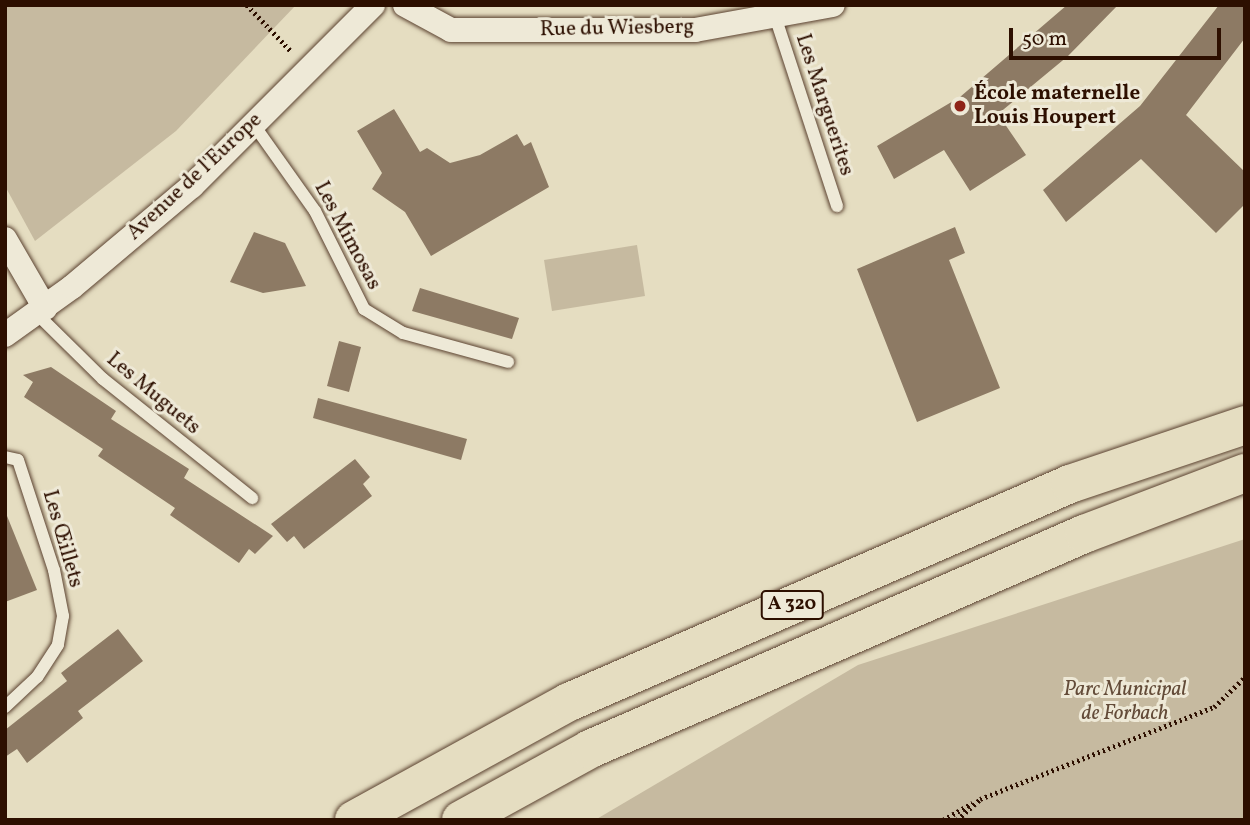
<!DOCTYPE html>
<html>
<head>
<meta charset="utf-8">
<style>
	body { margin:0 }
	#map { position:relative; width:1250px; height:825px; overflow:hidden; background:#e5ddc1; font-family:Vollkorn,serif }
	div>[style] { position:absolute }
	.green>* { inset:0; background:#c6baa0 }
	.building>* { inset:0; background:#8d7a64 }
	.path>* { height:4.5px; margin-top:-2.25px; transform-origin:0; background:repeating-linear-gradient(90deg,#2d0f00 0 2px,transparent 0 5.5px) }
	.roads { filter:drop-shadow(0 0 2px #5b4230) drop-shadow(0 0 2px #5b4230) }
	.lane>* { height:12px; margin:-6px; padding:0 6px; transform-origin:6px; border-radius:6px; background:#eee9d7 }
	.street>* { height:24px; margin:-12px; padding:0 12px; transform-origin:12px; border-radius:12px; background:#eee9d7 }
	.highway>* { height:38px; margin:-19px; padding:0 19px; transform-origin:19px; border-radius:19px; background:#e5ddc1 }
	.dots>* { width:19px; height:19px; translate:-50% -50%; box-sizing:border-box; border:4px solid #eee9d7; border-radius:50% }
	span { translate:-50% -50%; white-space:nowrap; text-align:center; line-height:1.15; -webkit-text-stroke:6px #eee9d7; paint-order:stroke }
	.shield-label span { padding:2px 5px; background:#eee9d7; border:2px solid; border-radius:5px; -webkit-text-stroke-width:0 }
	.shield-label { font-size:19px; color:#2d0f00; font-weight:700 }
	.street-label { font-size:21px; color:#2d0f00 }
	.poi-label { font-size:21px; color:#2d0f00; font-weight:700 }
	.left { translate:0 -50%; text-align:left }
	.park-label { font-size:21px; color:#634b38; font-style:italic }
	.frame { position:absolute; inset:0; border:7px solid #2d0f00; pointer-events:none }
	.scale { position:absolute; left:1009px; top:28px; width:212px; height:32px; box-sizing:border-box; border:4px solid #2d0f00; border-top:0; padding-left:9px; font-size:21px; line-height:24px; white-space:nowrap; color:#2d0f00; -webkit-text-stroke:5px #eee9d7; paint-order:stroke }
</style>
</head>
<body>
<div id="map">
	<div class="green">
		<i style="clip-path:polygon(5px 5px,296px 5px,176px 131px,35px 241px,5px 186px)"></i>
		<i style="clip-path:polygon(637px 245px,645px 296px,552px 311px,544px 260px)"></i>
		<i style="clip-path:polygon(1245px 539px,1245px 820px,595px 820px,858px 665px)"></i>
	</div>
	<div class="building">
		<i style="clip-path:polygon(1067px 5px,1118px 5px,1068px 56px,998px 114px,1026px 155px,970px 191px,944px 150px,894px 179px,877px 146px,960px 97px)"></i>
		<i style="clip-path:polygon(1219px 5px,1245px 5px,1245px 38px,1186px 115px,1245px 172px,1245px 204px,1216px 233px,1141px 159px,1066px 222px,1043px 190px,1140px 106px)"></i>
		<i style="clip-path:polygon(394px 109px,420px 152px,427px 148px,450px 163px,480px 155px,517px 134px,524px 146px,531px 142px,549px 187px,431px 256px,405px 212px,372px 189px,382px 173px,357px 131px)"></i>
		<i style="clip-path:polygon(955px 227px,965px 253px,949px 260px,1000px 388px,917px 422px,857px 269px)"></i>
		<i style="clip-path:polygon(254px 232px,285px 243px,306px 286px,263px 293px,230px 282px)"></i>
		<i style="clip-path:polygon(420px 288px,519px 318px,512px 339px,412px 311px)"></i>
		<i style="clip-path:polygon(339px 341px,361px 347px,349px 392px,327px 386px)"></i>
		<i style="clip-path:polygon(51px 367px,116px 411px,111px 419px,189px 469px,184px 478px,273px 536px,255px 554px,249px 549px,239px 563px,170px 515px,175px 508px,98px 456px,103px 449px,24px 397px,33px 382px,23px 375px)"></i>
		<i style="clip-path:polygon(318px 398px,467px 439px,461px 460px,313px 418px)"></i>
		<i style="clip-path:polygon(355px 459px,370px 477px,363px 484px,372px 496px,304px 549px,294px 536px,287px 542px,271px 524px)"></i>
		<i style="clip-path:polygon(5px 511px,37px 590px,5px 602px)"></i>
		<i style="clip-path:polygon(118px 629px,143px 661px,78px 711px,83px 718px,27px 763px,17px 749px,5px 757px,5px 730px,67px 681px,61px 673px)"></i>
	</div>
	<div class="path">
		<i style="left:247px;top:5px;width:64px;rotate:46.3deg"></i>
		<i style="left:943px;top:820px;width:34px;rotate:-30deg"></i>
		<i style="left:957px;top:820px;width:31px;rotate:-42deg"></i>
		<i style="left:980px;top:799px;width:251px;rotate:-21.5deg"></i>
		<i style="left:1214px;top:707px;width:43px;rotate:-44.1deg"></i>
	</div>
	<div class="roads">
		<div class="lane">
			<i style="left:775px;top:16px;width:200px;rotate:71.9deg"></i>
			<i style="left:254px;top:125px;width:105px;rotate:54.7deg"></i>
			<i style="left:315px;top:211px;width:110px;rotate:63.4deg"></i>
			<i style="left:364px;top:309px;width:46px;rotate:31.6deg"></i>
			<i style="left:403px;top:333px;width:109px;rotate:15.4deg"></i>
			<i style="left:36px;top:313px;width:94px;rotate:44.6deg"></i>
			<i style="left:103px;top:379px;width:191px;rotate:38.6deg"></i>
			<i style="left:5px;top:457px;width:13px;rotate:13deg"></i>
			<i style="left:18px;top:460px;width:116px;rotate:71.9deg"></i>
			<i style="left:54px;top:570px;width:47px;rotate:78.9deg"></i>
			<i style="left:63px;top:616px;width:29px;rotate:100deg"></i>
			<i style="left:58px;top:645px;width:38px;rotate:123deg"></i>
			<i style="left:37px;top:677px;width:44px;rotate:136.8deg"></i>
		</div>
		<div class="street">
			<i style="left:405px;top:5px;width:52px;rotate:28.5deg"></i>
			<i style="left:451px;top:30px;width:244px"></i>
			<i style="left:695px;top:30px;width:140px;rotate:-10.3deg"></i>
			<i style="left:5px;top:239px;width:80px;rotate:59.9deg"></i>
			<i style="left:5px;top:335px;width:82px;rotate:-35.6deg"></i>
			<i style="left:72px;top:287px;width:157px;rotate:-40.1deg"></i>
			<i style="left:192px;top:186px;width:256px;rotate:-45deg"></i>
		</div>
		<div class="highway">
			<i style="left:354px;top:820px;width:245px;rotate:-28.8deg"></i>
			<i style="left:569px;top:702px;width:546px;rotate:-23.52deg"></i>
			<i style="left:1070px;top:484px;width:185px;rotate:-18.6deg"></i>
			<i style="left:461px;top:820px;width:147px;rotate:-28.8deg"></i>
			<i style="left:590px;top:749px;width:539px;rotate:-23.52deg"></i>
			<i style="left:1084px;top:534px;width:172px;rotate:-20.8deg"></i>
		</div>
	</div>
	<div class="dots">
		<i style="left:960px;top:106px;background:#8f2418"></i>
	</div>
	<div class="shield-label">
		<span style="left:792px;top:605px">A 320</span>
	</div>
	<div class="street-label">
		<span style="left:617px;top:29px;rotate:-1deg">Rue du Wiesberg</span>
		<span style="left:824px;top:105px;rotate:72deg">Les Marguerites</span>
		<span style="left:195px;top:177px;rotate:-43deg">Avenue de l'Europe</span>
		<span style="left:347px;top:236px;rotate:62deg">Les Mimosas</span>
		<span style="left:153px;top:394px;rotate:40deg">Les Muguets</span>
		<span style="left:62px;top:539px;rotate:74deg">Les Œillets</span>
	</div>
	<div class="poi-label">
		<span class="left" style="left:974px;top:106px">École maternelle<br>Louis Houpert</span>
	</div>
	<div class="park-label">
		<span style="left:1125px;top:702px">Parc Municipal<br>de Forbach</span>
	</div>
	<div class="frame"></div>
	<div class="scale">50 m</div>
</div>
</body>
</html>
